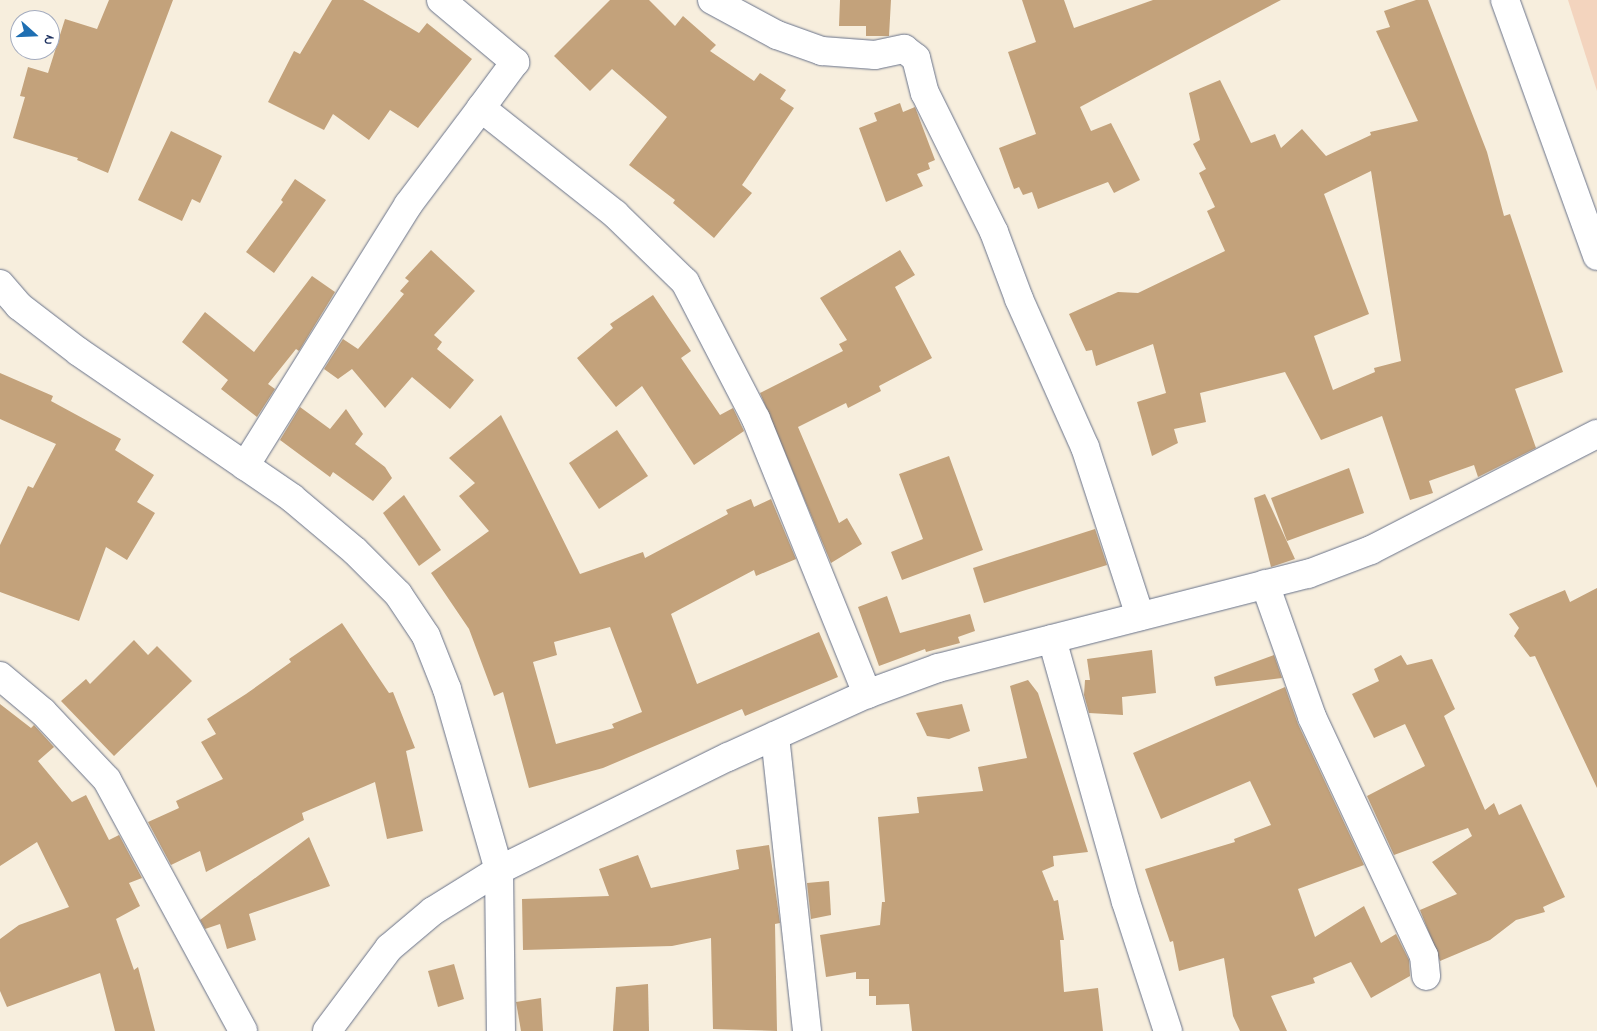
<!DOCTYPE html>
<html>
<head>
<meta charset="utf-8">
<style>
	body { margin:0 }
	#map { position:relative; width:1597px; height:1031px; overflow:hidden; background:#f7eedd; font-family:"Indie Flower",sans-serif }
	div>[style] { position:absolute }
	.built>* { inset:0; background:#f3d4be }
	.building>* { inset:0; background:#c3a27b }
	.roads { filter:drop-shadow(0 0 1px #68728a) drop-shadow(0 0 1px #68728a) }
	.minor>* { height:28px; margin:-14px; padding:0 14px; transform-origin:14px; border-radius:14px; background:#fff }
	.major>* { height:28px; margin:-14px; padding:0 14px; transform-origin:14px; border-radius:14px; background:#fff }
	span { translate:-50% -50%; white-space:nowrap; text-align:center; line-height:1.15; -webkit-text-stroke:5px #fff; paint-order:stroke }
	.north { position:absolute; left:10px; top:10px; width:50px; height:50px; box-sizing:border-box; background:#fff; border:1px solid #a4acbf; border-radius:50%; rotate:110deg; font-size:14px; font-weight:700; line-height:20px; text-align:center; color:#1b2f5e }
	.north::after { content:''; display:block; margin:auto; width:18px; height:22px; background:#1f6fb2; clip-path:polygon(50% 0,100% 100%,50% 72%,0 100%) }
</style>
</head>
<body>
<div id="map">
	<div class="built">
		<i style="clip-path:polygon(1568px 0,1597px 0,1597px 91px)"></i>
	</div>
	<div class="building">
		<i style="clip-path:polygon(109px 0,173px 0,108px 173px,77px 160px,78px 158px,13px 138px,25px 97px,20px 96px,28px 67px,48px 73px,65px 19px,97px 29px)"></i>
		<i style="clip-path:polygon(332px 0,363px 0,419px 33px,427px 23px,472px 59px,418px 128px,390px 110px,369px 140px,333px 114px,324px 130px,268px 102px,294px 51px,300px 54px)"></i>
		<i style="clip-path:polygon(610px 0,649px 0,675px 26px,683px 16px,716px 45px,710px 51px,754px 81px,760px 73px,786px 90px,780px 99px,794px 108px,742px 185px,752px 193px,714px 238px,673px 203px,675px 200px,629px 165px,667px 117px,612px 69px,590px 91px,554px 56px)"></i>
		<i style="clip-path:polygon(840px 0,891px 0,889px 36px,866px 36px,866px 26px,839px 26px)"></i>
		<i style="clip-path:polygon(1022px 0,1064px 0,1074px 28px,1153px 0,1281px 0,1080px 107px,1091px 131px,1111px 123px,1140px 180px,1114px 193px,1108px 182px,1038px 209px,1032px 192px,1023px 195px,1019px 187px,1014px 189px,999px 148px,1036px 134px,1008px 52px,1036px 42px)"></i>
		<i style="clip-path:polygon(evenodd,1416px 0,1428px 0,1487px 152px,1504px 216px,1510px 214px,1563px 372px,1515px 389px,1536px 448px,1478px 477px,1474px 465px,1429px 481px,1433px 493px,1410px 500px,1382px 416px,1321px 440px,1285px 372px,1200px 393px,1206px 422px,1174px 429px,1178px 443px,1152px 456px,1137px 402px,1166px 393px,1153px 344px,1096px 366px,1092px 350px,1086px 351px,1069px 314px,1118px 292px,1138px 293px,1225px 251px,1207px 211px,1215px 207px,1199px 173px,1206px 169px,1193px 144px,1200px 140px,1189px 93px,1220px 80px,1251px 143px,1275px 134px,1281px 148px,1302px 129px,1326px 156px,1371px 135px,1370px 132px,1418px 121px,1376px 31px,1390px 27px,1384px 11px,1416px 0,1371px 171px,1401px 361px,1374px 368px,1375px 372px,1333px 390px,1314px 336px,1369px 314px,1324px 194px,1371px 171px)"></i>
		<i style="clip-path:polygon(900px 103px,903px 112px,915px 107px,935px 160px,928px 163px,930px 169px,917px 174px,923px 186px,886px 202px,859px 128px,877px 121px,874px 113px)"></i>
		<i style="clip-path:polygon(171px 131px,222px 156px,200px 203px,192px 199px,182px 221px,138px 200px)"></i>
		<i style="clip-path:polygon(295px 179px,326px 200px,274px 273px,246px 252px,283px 202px,281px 200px)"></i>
		<i style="clip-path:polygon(431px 250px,475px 291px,434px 335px,442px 342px,437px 349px,474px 380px,450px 409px,412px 377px,385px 408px,352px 369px,338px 379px,324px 369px,343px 339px,358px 349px,404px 294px,400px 291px,409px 281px,405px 278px)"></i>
		<i style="clip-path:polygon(900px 250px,915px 275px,895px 287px,932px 358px,879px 386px,881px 391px,848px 408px,846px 403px,798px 427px,839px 523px,847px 518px,862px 544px,831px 563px,760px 393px,843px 351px,839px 344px,847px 340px,820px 298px)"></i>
		<i style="clip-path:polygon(312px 276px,335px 292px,299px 351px,296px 349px,268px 384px,275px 389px,257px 417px,221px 389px,228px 380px,182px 342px,205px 312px,254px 352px)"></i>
		<i style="clip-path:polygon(653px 295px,691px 351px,681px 358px,720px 415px,733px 408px,744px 431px,694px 465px,642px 386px,616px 407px,577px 358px,613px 328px,610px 324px)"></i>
		<i style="clip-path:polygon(0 373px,53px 396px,51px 401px,121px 439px,115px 450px,154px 475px,137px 502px,155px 513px,127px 560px,106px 547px,79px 621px,0 592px,0 545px,28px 486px,33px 488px,56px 444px,0 419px)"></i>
		<i style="clip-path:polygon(300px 407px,330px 429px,346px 409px,363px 434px,355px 444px,385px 467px,392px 478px,373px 501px,333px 472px,330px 477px,280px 440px)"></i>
		<i style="clip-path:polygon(evenodd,501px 415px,580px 574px,643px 552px,645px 558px,728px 514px,726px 510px,751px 499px,754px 507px,771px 499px,796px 559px,756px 576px,754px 570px,671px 614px,697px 684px,819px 632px,838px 677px,745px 716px,742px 709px,603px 768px,529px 788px,503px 692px,494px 696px,469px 629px,431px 573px,489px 531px,459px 496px,475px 483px,449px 458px,501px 415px,610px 627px,642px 712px,612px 724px,614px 728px,556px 744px,533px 662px,557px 655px,554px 642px,610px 627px)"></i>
		<i style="clip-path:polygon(617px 430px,648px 476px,599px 509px,569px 463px)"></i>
		<i style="clip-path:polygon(949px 456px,983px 550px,902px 580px,891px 552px,923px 539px,899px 474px)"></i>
		<i style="clip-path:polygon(1349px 468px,1364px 513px,1287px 541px,1271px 498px)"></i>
		<i style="clip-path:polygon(1265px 494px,1295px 559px,1271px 567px,1254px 498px)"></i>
		<i style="clip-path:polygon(404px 495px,441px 550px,419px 566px,383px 513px)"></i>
		<i style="clip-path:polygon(1095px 529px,1107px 565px,984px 603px,973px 568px)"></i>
		<i style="clip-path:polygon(1597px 588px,1597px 788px,1535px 656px,1530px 657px,1514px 636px,1519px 628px,1509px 614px,1565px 590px,1570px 602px)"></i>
		<i style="clip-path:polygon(887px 596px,900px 633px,970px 614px,975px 631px,958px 637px,960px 643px,926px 652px,925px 649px,879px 666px,858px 607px)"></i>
		<i style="clip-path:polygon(342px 623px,389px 693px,393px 692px,415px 748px,406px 751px,423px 831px,387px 839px,375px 782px,302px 813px,304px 820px,206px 872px,200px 851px,171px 865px,148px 822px,179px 808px,176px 801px,223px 779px,201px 742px,216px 734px,207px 719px,246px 694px,291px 662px,289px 659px)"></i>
		<i style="clip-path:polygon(134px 640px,148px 655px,157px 646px,192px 681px,114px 756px,61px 701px,86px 679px,90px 684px)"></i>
		<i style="clip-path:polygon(1152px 650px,1156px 693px,1122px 697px,1123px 715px,1089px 713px,1084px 695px,1085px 680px,1090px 680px,1087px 659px)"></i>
		<i style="clip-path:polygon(1274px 655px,1282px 678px,1216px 686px,1214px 677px)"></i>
		<i style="clip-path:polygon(1401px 655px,1407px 665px,1432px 659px,1455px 709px,1444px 716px,1485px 810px,1494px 803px,1499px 815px,1521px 804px,1565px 897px,1543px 907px,1545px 912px,1516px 920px,1490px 940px,1440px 961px,1420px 910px,1457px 894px,1432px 862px,1472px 836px,1468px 828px,1394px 855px,1367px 796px,1425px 766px,1405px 724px,1374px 738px,1352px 694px,1379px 681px,1374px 669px)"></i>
		<i style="clip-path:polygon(1028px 680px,1038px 693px,1088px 852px,1053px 856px,1054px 866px,1042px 871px,1054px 901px,1058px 900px,1064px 940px,1060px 940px,1064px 992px,1098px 988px,1103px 1031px,912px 1031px,909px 1004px,876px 1005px,876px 996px,869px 996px,869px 979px,856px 979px,856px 972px,826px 977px,820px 935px,880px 925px,882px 902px,885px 902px,878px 817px,919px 813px,917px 797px,983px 791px,978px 767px,1027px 758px,1010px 686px)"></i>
		<i style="clip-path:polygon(1285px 687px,1298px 724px,1364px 865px,1298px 889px,1315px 937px,1364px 906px,1381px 943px,1396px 934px,1409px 960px,1410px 976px,1371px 998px,1351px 962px,1313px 978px,1315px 983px,1271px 996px,1287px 1031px,1240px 1031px,1233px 1016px,1224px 958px,1179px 971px,1173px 941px,1170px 942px,1145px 869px,1235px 842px,1234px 839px,1271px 825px,1250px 781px,1161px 819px,1133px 753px)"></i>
		<i style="clip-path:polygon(0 704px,31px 728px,34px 725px,54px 747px,38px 761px,72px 802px,86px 795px,109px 840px,119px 835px,142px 878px,129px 883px,140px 906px,116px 919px,134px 970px,138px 967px,155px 1031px,115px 1031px,100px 973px,7px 1007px,0 991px,0 939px,19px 925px,69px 907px,37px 842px,0 866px)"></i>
		<i style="clip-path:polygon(962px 704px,970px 731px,949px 739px,927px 736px,916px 713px)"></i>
		<i style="clip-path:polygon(309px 837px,330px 886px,249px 914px,256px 940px,227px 949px,220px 924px,205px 929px,200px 920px)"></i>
		<i style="clip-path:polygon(769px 845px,780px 923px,775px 924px,777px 1031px,713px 1029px,711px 938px,672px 946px,523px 950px,522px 899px,609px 896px,599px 869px,638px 855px,651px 888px,739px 869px,736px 850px)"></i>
		<i style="clip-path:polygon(829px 881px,831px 915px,811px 919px,807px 883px)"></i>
		<i style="clip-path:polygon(454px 964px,464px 999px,438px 1007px,428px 971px)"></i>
		<i style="clip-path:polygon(648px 984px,649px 1031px,613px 1031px,616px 987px)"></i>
		<i style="clip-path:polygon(541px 998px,543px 1031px,521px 1031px,516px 1002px)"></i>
	</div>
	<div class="roads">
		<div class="minor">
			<i style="left:441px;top:0;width:97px;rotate:40deg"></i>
			<i style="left:515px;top:62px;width:57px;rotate:126.5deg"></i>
			<i style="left:481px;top:108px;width:171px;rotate:38.3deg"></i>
			<i style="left:615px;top:214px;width:98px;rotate:44.2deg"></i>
			<i style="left:685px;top:282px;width:154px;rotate:62.6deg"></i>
			<i style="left:756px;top:419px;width:297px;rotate:68deg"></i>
			<i style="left:712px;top:0;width:74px;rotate:28.3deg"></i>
			<i style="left:777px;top:35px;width:48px;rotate:19.6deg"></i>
			<i style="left:822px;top:51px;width:53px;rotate:4.3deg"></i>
			<i style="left:875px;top:55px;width:30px;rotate:-12deg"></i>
			<i style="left:904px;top:49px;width:15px;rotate:37deg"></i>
			<i style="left:916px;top:58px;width:36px;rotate:76deg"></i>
			<i style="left:925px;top:93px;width:155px;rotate:63.6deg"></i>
			<i style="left:994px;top:232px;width:72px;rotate:69.5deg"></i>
			<i style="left:1019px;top:299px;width:162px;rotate:66deg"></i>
			<i style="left:1085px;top:447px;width:178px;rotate:72deg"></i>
			<i style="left:1505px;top:0;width:272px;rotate:70.2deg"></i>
			<i style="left:0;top:284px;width:29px;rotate:49deg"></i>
			<i style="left:19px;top:306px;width:76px;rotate:37.5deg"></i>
			<i style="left:79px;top:352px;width:258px;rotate:34.4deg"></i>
			<i style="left:292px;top:498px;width:82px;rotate:40.1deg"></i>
			<i style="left:355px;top:551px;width:61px;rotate:45deg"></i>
			<i style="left:398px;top:594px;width:50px;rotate:56.3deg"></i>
			<i style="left:426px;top:636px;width:57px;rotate:68.4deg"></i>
			<i style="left:447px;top:689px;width:188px;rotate:74deg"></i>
			<i style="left:245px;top:466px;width:308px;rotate:-58deg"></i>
			<i style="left:408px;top:205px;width:121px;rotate:-53deg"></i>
			<i style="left:1265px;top:584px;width:141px;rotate:70.5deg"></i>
			<i style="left:1312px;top:717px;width:264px;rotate:64.9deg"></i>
			<i style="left:1424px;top:956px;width:20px;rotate:84deg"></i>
			<i style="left:1052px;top:639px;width:273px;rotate:74.3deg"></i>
			<i style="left:1126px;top:902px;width:136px;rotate:72deg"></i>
			<i style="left:0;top:676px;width:56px;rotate:39.9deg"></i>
			<i style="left:43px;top:712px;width:93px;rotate:46.7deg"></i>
			<i style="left:107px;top:780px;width:285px;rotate:61.5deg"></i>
			<i style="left:775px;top:736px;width:297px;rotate:83.8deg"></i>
		</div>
		<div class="major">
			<i style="left:499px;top:870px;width:161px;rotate:89.3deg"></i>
			<i style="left:327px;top:1031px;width:104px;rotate:-53.2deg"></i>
			<i style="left:389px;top:948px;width:57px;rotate:-40.1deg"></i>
			<i style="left:433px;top:911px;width:78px;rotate:-31.8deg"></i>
			<i style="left:499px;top:870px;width:255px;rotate:-26.3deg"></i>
			<i style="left:728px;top:757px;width:153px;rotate:-24.4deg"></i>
			<i style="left:867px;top:694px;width:76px;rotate:-20.1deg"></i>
			<i style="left:938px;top:668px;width:382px;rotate:-14.3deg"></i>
			<i style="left:1308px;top:574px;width:67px;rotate:-20.9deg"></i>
			<i style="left:1371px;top:550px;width:254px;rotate:-27.2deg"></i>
		</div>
	</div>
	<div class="north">N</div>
</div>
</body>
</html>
